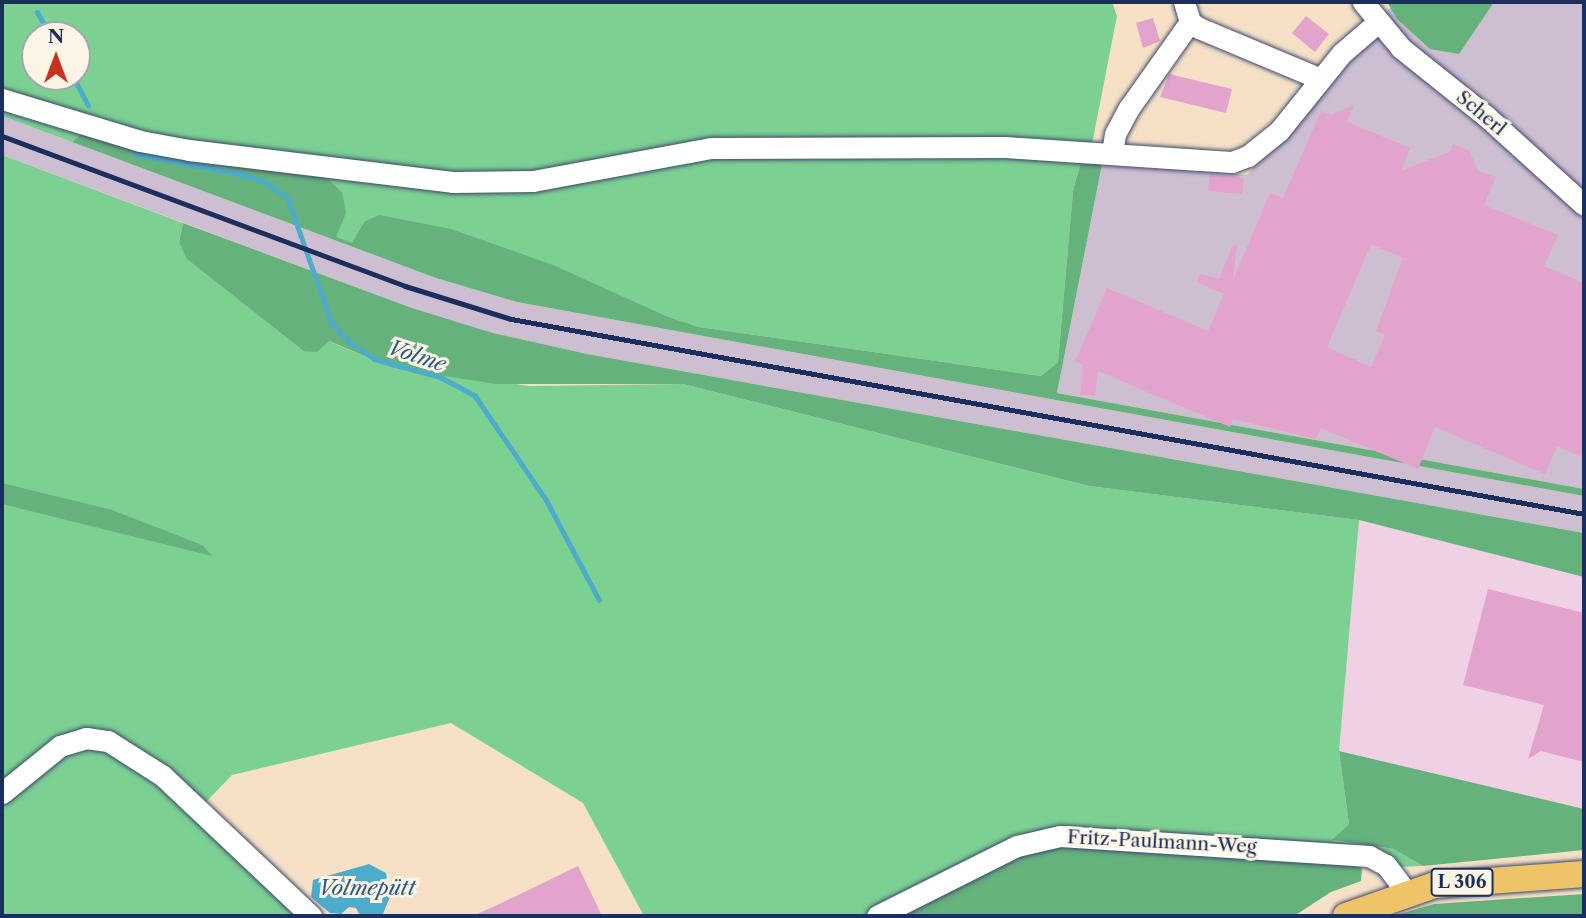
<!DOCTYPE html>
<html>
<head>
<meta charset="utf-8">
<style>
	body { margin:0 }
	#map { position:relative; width:1586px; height:918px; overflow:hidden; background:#f6e1c7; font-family:"Libre Caslon Text",serif }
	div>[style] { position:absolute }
	.built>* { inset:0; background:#f0d0e4 }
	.industrial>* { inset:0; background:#cebed1 }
	.green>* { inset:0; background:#7cd092 }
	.forest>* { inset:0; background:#65b27c }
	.water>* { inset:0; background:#4dabcb }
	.stream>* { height:5px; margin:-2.5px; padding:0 2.5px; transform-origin:2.5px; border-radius:2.5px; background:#4dabcb }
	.building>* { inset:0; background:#e2a3cd }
	.roads { filter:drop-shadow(0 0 2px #3c4a6e) drop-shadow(0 0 2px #3c4a6e) }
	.minor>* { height:21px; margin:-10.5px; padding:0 10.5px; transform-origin:10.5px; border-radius:10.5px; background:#fff }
	.major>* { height:26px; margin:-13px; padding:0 13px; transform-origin:13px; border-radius:13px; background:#efc469 }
	.rail>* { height:5px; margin:-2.5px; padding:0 2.5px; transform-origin:2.5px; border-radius:2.5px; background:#1b2f5e }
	span { translate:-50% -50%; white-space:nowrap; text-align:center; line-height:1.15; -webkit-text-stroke:6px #fcf5e5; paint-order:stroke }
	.shield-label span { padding:2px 5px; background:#fcf5e5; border:2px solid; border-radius:5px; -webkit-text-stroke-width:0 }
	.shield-label { font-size:18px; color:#1b2f5e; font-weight:700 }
	.street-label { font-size:19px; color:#1b2f5e }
	.water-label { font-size:21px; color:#2c5a84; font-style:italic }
	.frame { position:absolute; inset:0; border:4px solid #1b2f5e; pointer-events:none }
	.north { position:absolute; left:21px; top:21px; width:70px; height:70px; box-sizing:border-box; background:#fcf5e5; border:2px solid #a2a6af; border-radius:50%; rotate:0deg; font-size:19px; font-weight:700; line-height:28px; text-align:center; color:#1b2f5e }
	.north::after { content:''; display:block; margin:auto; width:24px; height:32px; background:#c8321e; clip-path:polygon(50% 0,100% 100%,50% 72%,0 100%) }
</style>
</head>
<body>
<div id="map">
	<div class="built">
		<i style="clip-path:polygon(1359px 520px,1584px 577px,1584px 809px,1339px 751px)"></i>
	</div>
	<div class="industrial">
		<i style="clip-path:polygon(1395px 2px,1584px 2px,1584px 489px,1057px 393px,1103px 159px,1247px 175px)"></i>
		<i style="clip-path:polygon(2px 116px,436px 278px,517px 302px,1584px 496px,1584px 533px,587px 354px,493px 333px,412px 308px,2px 155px)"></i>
	</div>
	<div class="green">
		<i style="clip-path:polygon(evenodd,2px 2px,1112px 2px,1117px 16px,1092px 144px,715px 141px,564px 171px,454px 174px,186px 144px,2px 90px,2px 2px,35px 35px,77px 35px,77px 77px,35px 77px,35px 35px)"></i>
		<i style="clip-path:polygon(2px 107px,82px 133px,72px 142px,2px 116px)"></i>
		<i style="clip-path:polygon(2px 155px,183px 223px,179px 242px,328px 341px,393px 368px,530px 386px,683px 384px,1089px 486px,1359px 520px,1339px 751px,1349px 824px,1333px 841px,1395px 849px,1423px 866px,1399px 867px,1390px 856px,868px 916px,644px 916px,583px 803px,451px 723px,232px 775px,203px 805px,321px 916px,2px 916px)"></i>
		<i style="clip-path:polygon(721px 157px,1082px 157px,1073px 191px,1058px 362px,1041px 376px,699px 327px,364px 222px,352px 244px,335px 238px,342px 192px,326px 177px,462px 190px,518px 190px)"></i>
	</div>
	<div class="forest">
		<i style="clip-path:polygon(1387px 2px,1494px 2px,1459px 54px,1430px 49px,1397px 19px)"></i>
		<i style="clip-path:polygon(82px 133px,237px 165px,326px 177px,342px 192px,346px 213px,336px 237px,352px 243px,364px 222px,379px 215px,451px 229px,553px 265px,668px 317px,699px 327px,1041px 376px,1058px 362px,1073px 191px,1082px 157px,1103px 159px,1057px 393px,1584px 489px,1584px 496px,517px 302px,436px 278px,72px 142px)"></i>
		<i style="clip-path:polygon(183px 223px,412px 308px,493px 333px,587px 354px,1584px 533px,1584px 577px,1359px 520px,1089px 486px,683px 384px,496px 384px,393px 368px,329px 341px,317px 352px,304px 351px,187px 259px,179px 242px)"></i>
		<i style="clip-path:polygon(2px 483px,112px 510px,202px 545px,212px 556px,2px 504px)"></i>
		<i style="clip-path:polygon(1339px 751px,1584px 809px,1584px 850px,1423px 866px,1394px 849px,1332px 840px,1349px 824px)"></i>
		<i style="clip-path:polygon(1070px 842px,1325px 861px,1362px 868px,1361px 881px,1331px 892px,1294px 916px,894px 916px,1027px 852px)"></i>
		<i style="clip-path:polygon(1584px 894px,1584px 916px,1393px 916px,1434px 904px)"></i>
	</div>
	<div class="water">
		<i style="clip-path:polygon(369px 864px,386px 873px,390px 897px,382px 916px,360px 915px,356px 908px,349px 907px,341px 914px,330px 913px,311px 897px,313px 880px)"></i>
	</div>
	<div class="stream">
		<i style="left:37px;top:12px;width:26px;rotate:61deg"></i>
		<i style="left:73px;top:77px;width:32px;rotate:62deg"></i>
		<i style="left:134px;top:154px;width:109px;rotate:10.6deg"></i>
		<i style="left:241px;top:174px;width:25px;rotate:18deg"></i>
		<i style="left:265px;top:182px;width:27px;rotate:34deg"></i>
		<i style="left:287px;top:197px;width:133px;rotate:70.6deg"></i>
		<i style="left:331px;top:322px;width:27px;rotate:48deg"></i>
		<i style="left:349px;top:342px;width:30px;rotate:34deg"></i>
		<i style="left:374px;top:359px;width:68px;rotate:15.3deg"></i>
		<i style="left:440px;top:377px;width:40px;rotate:28deg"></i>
		<i style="left:475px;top:396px;width:126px;rotate:55.7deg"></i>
		<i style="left:546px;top:500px;width:113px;rotate:62.1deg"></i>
	</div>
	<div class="building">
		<i style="clip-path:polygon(1306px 16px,1329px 34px,1315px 52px,1292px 33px)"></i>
		<i style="clip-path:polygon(1153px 18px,1160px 41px,1143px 48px,1136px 23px)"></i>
		<i style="clip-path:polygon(1169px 74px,1232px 89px,1226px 113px,1160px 97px)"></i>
		<i style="clip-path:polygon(evenodd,1354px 105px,1347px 122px,1410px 148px,1401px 171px,1451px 151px,1453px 144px,1470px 151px,1477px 170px,1496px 177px,1484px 205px,1558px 235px,1544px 266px,1584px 283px,1584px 458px,1557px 446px,1545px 474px,1435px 427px,1418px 469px,1321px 428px,1316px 439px,1233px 419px,1230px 427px,1098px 371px,1095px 396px,1080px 395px,1083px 365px,1075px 362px,1107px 288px,1208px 331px,1224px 294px,1197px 282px,1200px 274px,1219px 279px,1233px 245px,1237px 246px,1233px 280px,1270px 193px,1283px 198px,1321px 111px,1331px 115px,1354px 105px,1371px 244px,1403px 258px,1376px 331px,1385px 335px,1371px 367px,1327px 347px,1371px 244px)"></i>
		<i style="clip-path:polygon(1210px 174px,1244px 178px,1242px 194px,1208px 191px)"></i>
		<i style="clip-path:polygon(1488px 589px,1584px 613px,1584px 762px,1541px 751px,1528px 759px,1544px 705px,1463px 685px)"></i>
		<i style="clip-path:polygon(578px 866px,602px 916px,473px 916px,512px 898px)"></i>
	</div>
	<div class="roads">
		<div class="minor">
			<i style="left:1184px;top:2px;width:21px;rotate:73deg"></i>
			<i style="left:1190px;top:22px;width:11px;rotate:34deg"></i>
			<i style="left:1199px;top:28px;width:132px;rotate:22.7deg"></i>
			<i style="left:1363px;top:2px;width:60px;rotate:50.4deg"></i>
			<i style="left:1401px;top:48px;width:109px;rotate:38.7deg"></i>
			<i style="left:1486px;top:116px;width:132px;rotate:42.2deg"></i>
			<i style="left:2px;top:99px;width:144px;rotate:16.9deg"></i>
			<i style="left:140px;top:141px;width:50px;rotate:10.4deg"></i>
			<i style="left:189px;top:150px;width:265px;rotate:6.9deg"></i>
			<i style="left:452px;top:182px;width:81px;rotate:-0.7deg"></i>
			<i style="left:533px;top:181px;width:181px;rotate:-10.5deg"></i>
			<i style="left:711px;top:148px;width:294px;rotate:-0.2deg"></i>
			<i style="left:1005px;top:147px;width:227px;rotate:3.8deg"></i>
			<i style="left:1232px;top:162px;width:17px;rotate:-21deg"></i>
			<i style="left:1248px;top:156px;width:40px;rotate:-39deg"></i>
			<i style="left:1279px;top:131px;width:100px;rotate:-51.1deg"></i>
			<i style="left:1342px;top:53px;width:46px;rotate:-40.6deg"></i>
			<i style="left:1112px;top:153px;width:19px;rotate:-81deg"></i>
			<i style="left:1115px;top:134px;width:30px;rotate:-62deg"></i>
			<i style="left:1129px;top:108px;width:105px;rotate:-54.7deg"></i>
			<i style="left:2px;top:793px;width:75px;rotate:-39deg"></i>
			<i style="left:60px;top:746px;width:27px;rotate:-17deg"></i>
			<i style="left:86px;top:738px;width:22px;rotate:8deg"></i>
			<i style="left:108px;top:741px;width:65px;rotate:32.5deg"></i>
			<i style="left:163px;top:776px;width:204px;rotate:43.4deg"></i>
			<i style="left:877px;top:916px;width:157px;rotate:-26.6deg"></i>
			<i style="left:1017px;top:846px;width:44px;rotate:-13.1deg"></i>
			<i style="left:1060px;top:836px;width:310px;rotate:3.7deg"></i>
			<i style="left:1369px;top:856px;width:19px;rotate:28deg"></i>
			<i style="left:1386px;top:865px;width:35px;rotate:53deg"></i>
		</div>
		<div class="major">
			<i style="left:1346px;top:916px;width:94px;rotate:-19.2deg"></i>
			<i style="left:1435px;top:885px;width:149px;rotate:-4.2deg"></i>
		</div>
	</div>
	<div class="rail">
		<i style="left:2px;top:136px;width:430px;rotate:20.4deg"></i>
		<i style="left:405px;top:286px;width:111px;rotate:17.3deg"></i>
		<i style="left:511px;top:319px;width:1091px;rotate:10.3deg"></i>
	</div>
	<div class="shield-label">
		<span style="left:1462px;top:882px">L 306</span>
	</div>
	<div class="street-label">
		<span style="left:1481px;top:113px;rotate:40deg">Scherl</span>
		<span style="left:1162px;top:842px;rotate:3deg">Fritz-Paulmann-Weg</span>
	</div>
	<div class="water-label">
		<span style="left:417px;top:356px;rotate:18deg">Volme</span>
		<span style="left:367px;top:888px">Volmepütt</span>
	</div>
	<div class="frame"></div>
	<div class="north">N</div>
</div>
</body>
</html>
